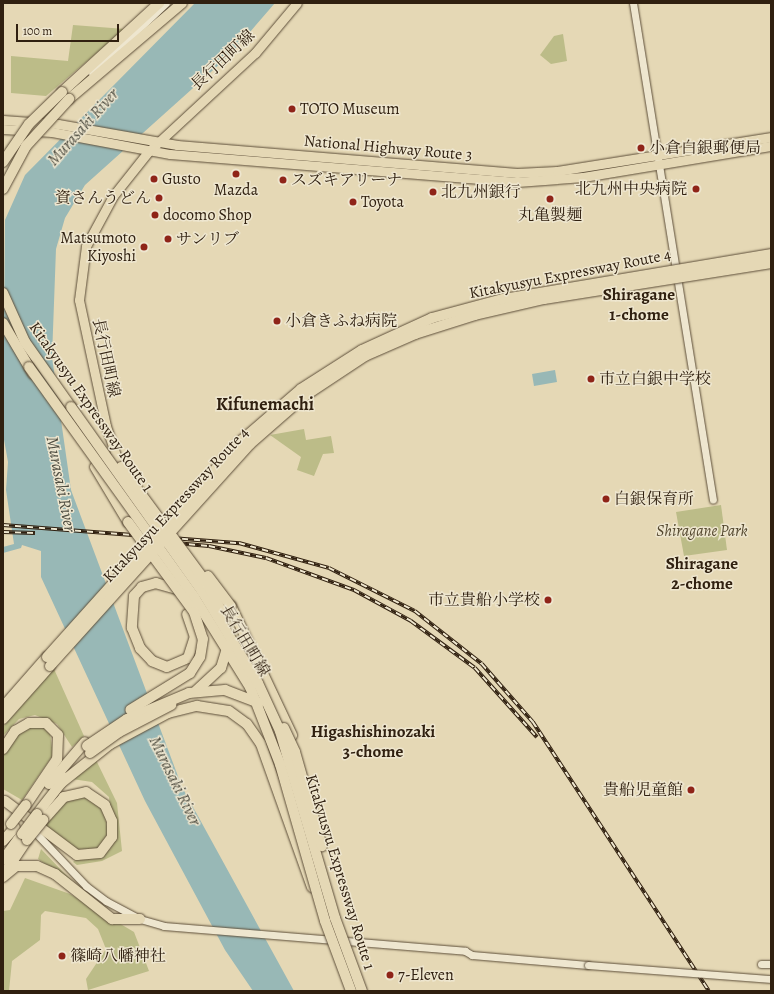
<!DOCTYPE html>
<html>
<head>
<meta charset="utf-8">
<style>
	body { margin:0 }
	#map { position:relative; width:774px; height:994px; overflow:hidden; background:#e5d8b5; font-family:Alegreya,"Noto Serif JP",serif }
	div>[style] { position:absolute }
	.green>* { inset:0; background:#bcbc88 }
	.water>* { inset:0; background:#98b8b6 }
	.roads { filter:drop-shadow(0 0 1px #5d4e39) drop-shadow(0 0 1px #5d4e39) }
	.tertiary>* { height:7px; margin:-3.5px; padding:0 3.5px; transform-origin:3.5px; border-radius:3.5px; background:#eee6cf }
	.primary>* { height:9px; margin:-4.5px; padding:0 4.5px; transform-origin:4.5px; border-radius:4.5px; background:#e5d8b5 }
	.trunk>* { height:9px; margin:-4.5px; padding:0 4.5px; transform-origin:4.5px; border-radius:4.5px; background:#e5d8b5 }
	.motorway>* { height:10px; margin:-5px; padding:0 5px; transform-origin:5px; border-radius:5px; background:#e5d8b5 }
	.rail>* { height:3.5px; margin-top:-1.75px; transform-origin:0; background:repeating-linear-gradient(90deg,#eee6cf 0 6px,#302010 0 12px); box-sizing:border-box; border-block:1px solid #302010 }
	.bridges { filter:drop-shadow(0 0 1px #5d4e39) drop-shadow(0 0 1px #5d4e39) }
	.tertiary-bridge>* { height:7px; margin:-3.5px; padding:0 3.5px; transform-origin:3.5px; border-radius:3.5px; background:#eee6cf }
	.motorway-bridge>* { height:10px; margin:-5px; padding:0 5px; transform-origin:5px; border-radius:5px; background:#e5d8b5 }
	.dots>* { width:11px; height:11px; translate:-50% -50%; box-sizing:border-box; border:2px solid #eee6cf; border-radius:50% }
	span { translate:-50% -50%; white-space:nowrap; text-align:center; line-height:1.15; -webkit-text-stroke:3px #eee6cf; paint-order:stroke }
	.street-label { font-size:16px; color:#302010 }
	.poi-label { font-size:16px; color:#302010 }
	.left { translate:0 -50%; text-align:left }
	.right { translate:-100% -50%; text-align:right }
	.park-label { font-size:16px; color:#53472e; font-style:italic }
	.water-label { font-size:17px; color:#4f4e42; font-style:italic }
	.neighbourhood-label { font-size:17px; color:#302010; font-weight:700 }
	.quarter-label { font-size:18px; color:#302010; font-weight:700 }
	.frame { position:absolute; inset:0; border:4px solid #302010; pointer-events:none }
	.scale { position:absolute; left:16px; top:24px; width:103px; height:18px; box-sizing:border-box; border:2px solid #302010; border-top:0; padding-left:5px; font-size:12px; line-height:14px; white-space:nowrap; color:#302010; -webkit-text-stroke:3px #eee6cf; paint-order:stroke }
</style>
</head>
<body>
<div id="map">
	<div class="green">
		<i style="clip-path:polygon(73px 25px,125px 29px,46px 96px,11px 93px,11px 56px,68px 61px)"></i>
		<i style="clip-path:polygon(563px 34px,567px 61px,551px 64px,540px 55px,554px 36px)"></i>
		<i style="clip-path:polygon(304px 429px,306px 440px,331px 436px,334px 453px,323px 454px,314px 476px,297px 470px,301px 457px,270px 435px)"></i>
		<i style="clip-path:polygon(721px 505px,727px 550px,684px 556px,676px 512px)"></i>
		<i style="clip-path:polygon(54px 669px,84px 736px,72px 747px,57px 724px,35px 715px,19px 719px,3px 736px,3px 727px)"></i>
		<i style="clip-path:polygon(26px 728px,44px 728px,50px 733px,53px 755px,22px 800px,3px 789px,3px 752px,11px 740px)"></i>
		<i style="clip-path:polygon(96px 760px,117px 803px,122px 851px,102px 861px,77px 865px,73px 862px,77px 858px,98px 858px,113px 844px,109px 797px,92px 782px,72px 779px)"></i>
		<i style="clip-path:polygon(85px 797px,104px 811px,108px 832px,100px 848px,81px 851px,70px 847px,43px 823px,63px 801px)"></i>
		<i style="clip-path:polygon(41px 849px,63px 872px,85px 893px,38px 859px)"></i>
		<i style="clip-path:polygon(25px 878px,70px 894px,134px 932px,149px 971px,88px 990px,86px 979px,106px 949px,98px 929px,86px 918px,45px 911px,41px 915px,40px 940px,12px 961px,9px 991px,3px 991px,3px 911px,10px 910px)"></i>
	</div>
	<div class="water">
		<i style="clip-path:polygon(195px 3px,275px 3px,231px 54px,85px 185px,65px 218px,56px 249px,52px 357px,71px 490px,182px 787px,294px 991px,253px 991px,225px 950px,145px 801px,41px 577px,41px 551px,22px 545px,21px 548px,3px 553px,3px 547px,14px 544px,6px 490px,8px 462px,3px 434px,5px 220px,25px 175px)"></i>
		<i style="clip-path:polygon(555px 370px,557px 382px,534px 386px,532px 374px)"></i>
	</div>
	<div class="roads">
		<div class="tertiary">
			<i style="left:633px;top:3px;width:503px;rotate:80.86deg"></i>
			<i style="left:92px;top:73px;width:102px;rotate:-43.4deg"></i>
			<i style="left:32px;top:829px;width:79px;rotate:46.5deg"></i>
			<i style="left:86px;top:886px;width:25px;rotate:37deg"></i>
			<i style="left:106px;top:901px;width:38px;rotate:28deg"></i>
			<i style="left:140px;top:919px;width:25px;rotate:16deg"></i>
			<i style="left:164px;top:926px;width:302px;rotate:4.7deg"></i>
			<i style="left:465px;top:951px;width:8px;rotate:30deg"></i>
			<i style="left:472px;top:955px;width:116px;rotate:4.9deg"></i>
			<i style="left:761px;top:964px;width:10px"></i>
		</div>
		<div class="primary">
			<i style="left:122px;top:473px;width:50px;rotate:-108.8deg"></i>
			<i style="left:106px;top:426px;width:129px;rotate:-102.1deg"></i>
			<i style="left:79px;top:300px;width:54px;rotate:-82.6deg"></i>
			<i style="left:86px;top:246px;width:57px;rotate:-61.6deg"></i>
			<i style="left:113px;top:196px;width:56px;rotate:-51.5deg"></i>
			<i style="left:148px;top:152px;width:146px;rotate:-42.8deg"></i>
			<i style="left:255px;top:53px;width:65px;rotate:-50deg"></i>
			<i style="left:267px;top:713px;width:49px;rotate:69.7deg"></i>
			<i style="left:328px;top:911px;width:29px;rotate:74deg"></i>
		</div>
		<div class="trunk">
			<i style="left:3px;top:120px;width:55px;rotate:4.2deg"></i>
			<i style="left:58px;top:124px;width:121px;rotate:10deg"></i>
			<i style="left:177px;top:145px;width:341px;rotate:4.7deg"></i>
			<i style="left:517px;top:173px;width:40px;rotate:-2.9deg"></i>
			<i style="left:557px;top:171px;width:217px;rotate:-9deg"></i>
			<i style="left:3px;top:129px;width:49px;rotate:3.5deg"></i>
			<i style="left:52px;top:132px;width:120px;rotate:10.6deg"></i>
			<i style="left:170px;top:154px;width:348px;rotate:4.6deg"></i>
			<i style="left:517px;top:182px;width:66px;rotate:-4.3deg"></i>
			<i style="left:583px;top:177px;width:191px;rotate:-9.4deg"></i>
		</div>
		<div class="motorway">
			<i style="left:62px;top:92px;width:132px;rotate:-42.5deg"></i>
			<i style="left:69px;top:99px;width:148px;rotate:-40.3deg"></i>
			<i style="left:3px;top:293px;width:54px;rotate:65.8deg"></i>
			<i style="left:25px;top:342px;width:80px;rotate:54.7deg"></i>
			<i style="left:3px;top:323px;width:59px;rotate:59.5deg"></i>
			<i style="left:95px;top:467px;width:64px;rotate:59deg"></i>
			<i style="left:180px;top:590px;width:25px;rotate:-164deg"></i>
			<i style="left:156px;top:583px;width:15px;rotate:164deg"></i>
			<i style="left:142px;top:587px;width:12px;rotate:132deg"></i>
			<i style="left:134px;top:596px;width:32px;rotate:94deg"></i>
			<i style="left:132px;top:628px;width:22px;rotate:68deg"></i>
			<i style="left:140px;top:648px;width:18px;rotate:47deg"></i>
			<i style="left:152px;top:661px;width:16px;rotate:22deg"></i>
			<i style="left:167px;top:667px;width:23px;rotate:-23deg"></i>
			<i style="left:188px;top:658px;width:22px;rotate:-72deg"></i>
			<i style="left:195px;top:637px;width:24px;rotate:-109deg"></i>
			<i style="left:231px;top:606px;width:143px;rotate:64.7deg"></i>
			<i style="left:3px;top:707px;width:67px;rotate:-48.7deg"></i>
			<i style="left:3px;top:719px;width:71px;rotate:-48.4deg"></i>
			<i style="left:3px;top:749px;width:22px;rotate:-56deg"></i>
			<i style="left:15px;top:731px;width:16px;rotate:-30deg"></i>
			<i style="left:29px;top:723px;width:17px"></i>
			<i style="left:46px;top:723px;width:17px;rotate:45deg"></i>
			<i style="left:58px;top:735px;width:24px;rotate:92deg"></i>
			<i style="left:57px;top:759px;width:55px;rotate:124deg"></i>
			<i style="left:61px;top:783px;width:63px;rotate:-38.5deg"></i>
			<i style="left:110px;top:744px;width:66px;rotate:-28.1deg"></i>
			<i style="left:168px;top:713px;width:30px;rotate:-14deg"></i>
			<i style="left:197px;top:706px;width:32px;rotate:9deg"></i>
			<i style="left:229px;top:711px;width:22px;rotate:36deg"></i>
			<i style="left:247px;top:724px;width:24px;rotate:55deg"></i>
			<i style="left:261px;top:744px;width:152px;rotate:70.4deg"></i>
			<i style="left:49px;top:784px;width:55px;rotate:-49.4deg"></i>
			<i style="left:5px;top:801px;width:90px;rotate:36.9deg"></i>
			<i style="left:77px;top:855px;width:23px;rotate:-5deg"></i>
			<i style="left:100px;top:853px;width:20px;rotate:-53deg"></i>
			<i style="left:112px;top:837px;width:16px;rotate:-90deg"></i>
			<i style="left:112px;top:821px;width:17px;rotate:-114deg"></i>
			<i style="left:105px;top:805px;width:23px;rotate:-146deg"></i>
			<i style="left:86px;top:792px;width:23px;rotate:167deg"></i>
			<i style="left:64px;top:797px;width:31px;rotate:132deg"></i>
			<i style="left:37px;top:814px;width:46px;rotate:-52.1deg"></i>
			<i style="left:3px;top:841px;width:18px;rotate:-49deg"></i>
			<i style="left:3px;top:860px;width:32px;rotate:-54deg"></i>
			<i style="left:6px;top:871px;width:37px;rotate:-56deg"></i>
			<i style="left:3px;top:877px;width:17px;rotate:-40deg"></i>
			<i style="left:16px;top:866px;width:21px"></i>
			<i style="left:37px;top:866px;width:20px;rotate:24deg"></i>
			<i style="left:55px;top:874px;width:73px;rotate:38.3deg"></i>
			<i style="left:112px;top:919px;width:28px"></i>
		</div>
	</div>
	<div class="rail">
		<i style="left:3px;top:525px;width:237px;rotate:4.4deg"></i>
		<i style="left:239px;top:543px;width:93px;rotate:15.5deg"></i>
		<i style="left:329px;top:568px;width:96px;rotate:26.6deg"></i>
		<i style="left:415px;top:611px;width:85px;rotate:38.3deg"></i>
		<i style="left:482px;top:664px;width:77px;rotate:48.7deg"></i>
		<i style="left:533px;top:722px;width:321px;rotate:56.8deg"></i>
		<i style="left:3px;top:532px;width:32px;rotate:2deg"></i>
		<i style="left:153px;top:541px;width:56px;rotate:5.1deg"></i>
		<i style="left:209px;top:546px;width:58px;rotate:11.9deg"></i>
		<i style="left:266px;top:558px;width:94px;rotate:20deg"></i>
		<i style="left:354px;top:590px;width:65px;rotate:28.5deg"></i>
		<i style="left:411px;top:621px;width:79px;rotate:36.3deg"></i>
		<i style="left:475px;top:668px;width:93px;rotate:48.1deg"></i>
	</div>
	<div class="bridges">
		<div class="tertiary-bridge">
			<i style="left:588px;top:965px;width:184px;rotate:4.4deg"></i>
		</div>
		<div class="motorway-bridge">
			<i style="left:3px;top:162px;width:46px;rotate:-55.6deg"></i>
			<i style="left:29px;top:124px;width:46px;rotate:-44.1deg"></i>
			<i style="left:3px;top:189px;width:49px;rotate:-61.9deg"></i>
			<i style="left:26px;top:146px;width:64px;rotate:-47.5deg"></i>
			<i style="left:29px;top:367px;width:283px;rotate:54.3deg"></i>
			<i style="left:194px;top:597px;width:106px;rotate:58.1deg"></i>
			<i style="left:250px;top:687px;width:83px;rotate:68.7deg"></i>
			<i style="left:280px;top:764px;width:163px;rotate:74deg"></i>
			<i style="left:325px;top:921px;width:75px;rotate:69.6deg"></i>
			<i style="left:71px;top:407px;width:228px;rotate:54.6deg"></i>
			<i style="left:203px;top:593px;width:105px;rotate:58.6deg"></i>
			<i style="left:258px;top:683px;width:53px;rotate:65.4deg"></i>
			<i style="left:280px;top:731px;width:195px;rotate:73.6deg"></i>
			<i style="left:335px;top:918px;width:78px;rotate:69.7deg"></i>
			<i style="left:121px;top:467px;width:147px;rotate:53.6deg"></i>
			<i style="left:208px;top:585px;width:37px;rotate:63deg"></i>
			<i style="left:128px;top:522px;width:112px;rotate:53.7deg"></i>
			<i style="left:194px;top:612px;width:28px;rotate:72deg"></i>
			<i style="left:203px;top:639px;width:18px;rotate:99deg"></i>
			<i style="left:200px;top:657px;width:19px;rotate:122deg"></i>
			<i style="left:190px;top:673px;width:70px;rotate:148.3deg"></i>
			<i style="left:208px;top:576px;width:38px;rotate:53deg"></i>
			<i style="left:47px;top:657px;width:292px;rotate:-48.1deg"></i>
			<i style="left:242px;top:440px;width:78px;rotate:-40.8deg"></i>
			<i style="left:301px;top:389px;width:72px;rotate:-32.6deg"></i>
			<i style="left:362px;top:350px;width:77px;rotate:-24.6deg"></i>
			<i style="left:432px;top:318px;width:73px;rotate:-15deg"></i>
			<i style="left:503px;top:299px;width:272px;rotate:-9.5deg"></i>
			<i style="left:50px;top:666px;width:299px;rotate:-48deg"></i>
			<i style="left:250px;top:444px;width:74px;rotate:-41.2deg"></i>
			<i style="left:306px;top:395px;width:71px;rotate:-33.5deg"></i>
			<i style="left:365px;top:356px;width:55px;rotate:-23.7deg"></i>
			<i style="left:415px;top:334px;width:63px;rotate:-17.6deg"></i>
			<i style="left:475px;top:315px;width:71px;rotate:-13.1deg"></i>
			<i style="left:544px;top:299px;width:230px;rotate:-9deg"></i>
			<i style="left:196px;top:691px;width:34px;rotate:-43deg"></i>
			<i style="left:221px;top:668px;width:24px;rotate:-73deg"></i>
			<i style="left:284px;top:728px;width:26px;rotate:65deg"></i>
			<i style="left:295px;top:752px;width:98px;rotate:74deg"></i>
			<i style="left:87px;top:746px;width:48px;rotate:-34deg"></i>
			<i style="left:127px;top:719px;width:67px;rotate:-22.8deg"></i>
			<i style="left:189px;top:693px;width:36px;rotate:-5deg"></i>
			<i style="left:225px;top:690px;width:36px;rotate:21deg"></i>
			<i style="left:90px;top:753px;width:36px;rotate:-36deg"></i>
			<i style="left:119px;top:732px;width:59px;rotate:-27.4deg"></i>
			<i style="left:11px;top:824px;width:24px;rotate:-52deg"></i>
			<i style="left:22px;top:834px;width:25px;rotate:-53deg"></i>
			<i style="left:27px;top:840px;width:26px;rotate:-51deg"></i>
		</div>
	</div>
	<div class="dots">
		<i style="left:292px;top:109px;background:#8f2418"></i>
		<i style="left:641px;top:148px;background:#8f2418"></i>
		<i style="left:236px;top:174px;background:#8f2418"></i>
		<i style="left:154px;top:179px;background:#8f2418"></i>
		<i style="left:283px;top:180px;background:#8f2418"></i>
		<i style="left:696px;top:189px;background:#8f2418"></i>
		<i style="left:433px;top:192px;background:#8f2418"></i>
		<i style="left:159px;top:198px;background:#8f2418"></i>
		<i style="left:550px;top:199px;background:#8f2418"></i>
		<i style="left:353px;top:202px;background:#8f2418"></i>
		<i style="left:155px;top:215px;background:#8f2418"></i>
		<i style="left:168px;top:239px;background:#8f2418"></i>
		<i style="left:144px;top:247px;background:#8f2418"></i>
		<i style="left:277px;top:321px;background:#8f2418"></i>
		<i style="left:591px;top:379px;background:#8f2418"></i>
		<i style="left:606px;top:499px;background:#8f2418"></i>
		<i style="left:548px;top:600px;background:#8f2418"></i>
		<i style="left:691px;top:790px;background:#8f2418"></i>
		<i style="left:62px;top:956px;background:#8f2418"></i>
		<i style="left:390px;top:975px;background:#8f2418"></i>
	</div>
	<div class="street-label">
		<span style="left:223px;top:60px;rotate:-43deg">長行田町線</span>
		<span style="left:388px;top:148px;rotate:5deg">National Highway Route 3</span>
		<span style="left:570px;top:274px;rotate:-11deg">Kitakyusyu Expressway Route 4</span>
		<span style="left:106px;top:358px;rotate:78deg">長行田町線</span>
		<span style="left:91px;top:407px;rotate:55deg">Kitakyusyu Expressway Route 1</span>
		<span style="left:176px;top:505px;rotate:-47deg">Kitakyusyu Expressway Route 4</span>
		<span style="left:245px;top:641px;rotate:59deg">長行田町線</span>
		<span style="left:340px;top:872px;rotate:73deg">Kitakyusyu Expressway Route 1</span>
	</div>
	<div class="poi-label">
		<span class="left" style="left:300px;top:109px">TOTO Museum</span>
		<span class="left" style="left:649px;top:148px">小倉白銀郵便局</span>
		<span class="left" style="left:162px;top:179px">Gusto</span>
		<span class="left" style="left:291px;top:180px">スズキアリーナ</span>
		<span class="right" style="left:687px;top:189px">北九州中央病院</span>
		<span style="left:236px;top:190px">Mazda</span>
		<span class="left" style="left:441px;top:192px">北九州銀行</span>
		<span class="right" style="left:151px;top:198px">資さんうどん</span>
		<span class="left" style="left:361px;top:202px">Toyota</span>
		<span class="left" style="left:163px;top:215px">docomo Shop</span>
		<span style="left:550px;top:215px">丸亀製麺</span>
		<span class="right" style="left:136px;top:247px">Matsumoto<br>Kiyoshi</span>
		<span class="left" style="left:176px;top:239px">サンリブ</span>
		<span class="left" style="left:285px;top:321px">小倉きふね病院</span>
		<span class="left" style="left:599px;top:379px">市立白銀中学校</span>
		<span class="left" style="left:614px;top:499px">白銀保育所</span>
		<span class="right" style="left:540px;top:600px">市立貴船小学校</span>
		<span class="right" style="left:683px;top:790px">貴船児童館</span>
		<span class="left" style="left:70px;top:956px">篠崎八幡神社</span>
		<span class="left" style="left:398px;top:975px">7-Eleven</span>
	</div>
	<div class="park-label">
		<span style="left:702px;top:531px">Shiragane Park</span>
	</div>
	<div class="water-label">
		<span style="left:83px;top:127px;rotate:-48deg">Murasaki River</span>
		<span style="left:61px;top:484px;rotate:79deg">Murasaki River</span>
		<span style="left:175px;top:781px;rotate:64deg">Murasaki River</span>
	</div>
	<div class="neighbourhood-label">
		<span style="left:639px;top:305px">Shiragane<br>1-chome</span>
		<span style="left:702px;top:574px">Shiragane<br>2-chome</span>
		<span style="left:373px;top:742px">Higashishinozaki<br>3-chome</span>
	</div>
	<div class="quarter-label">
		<span style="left:265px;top:404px">Kifunemachi</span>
	</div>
	<div class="frame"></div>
	<div class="scale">100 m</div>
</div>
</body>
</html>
